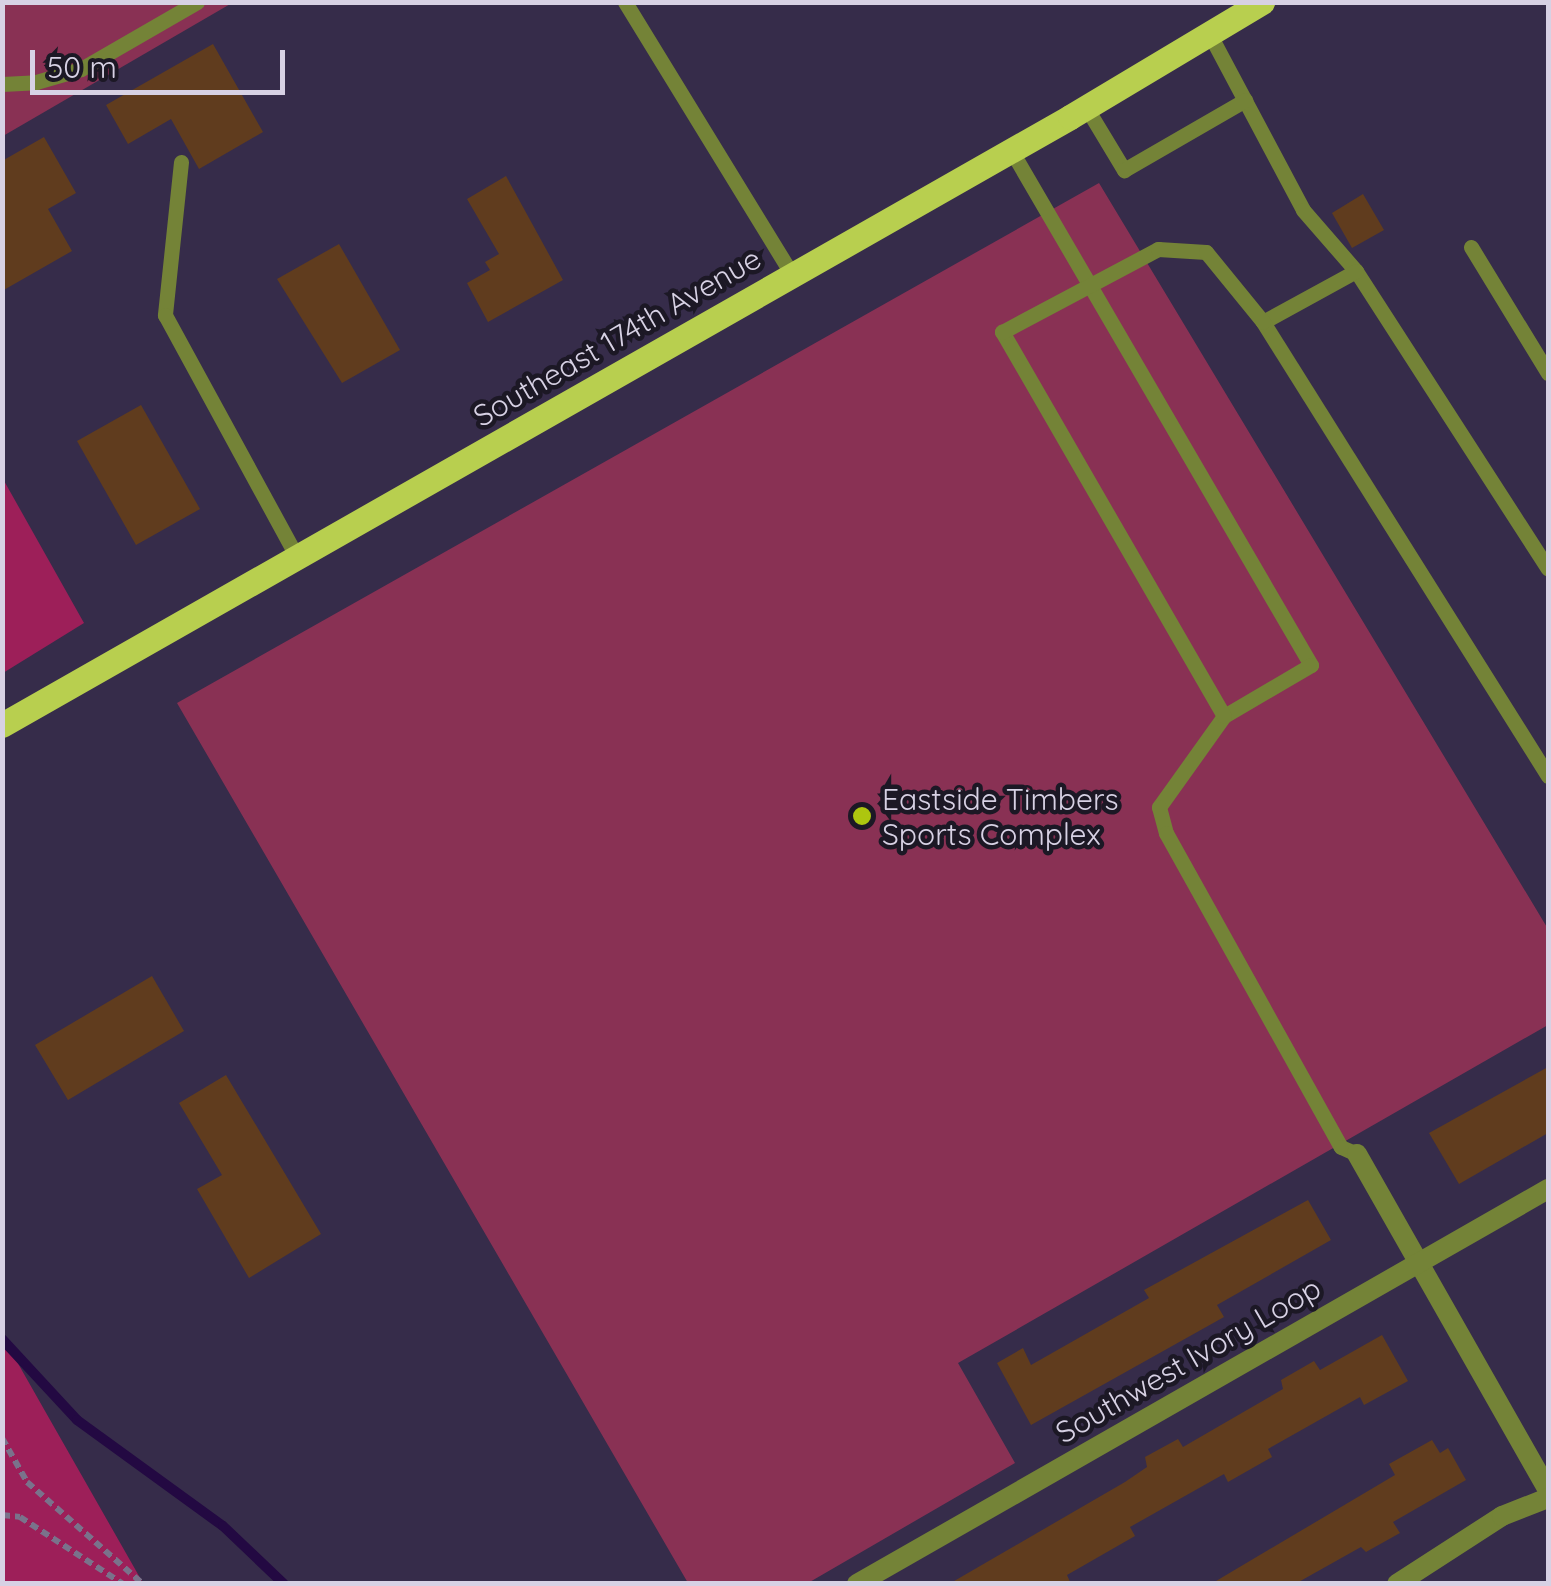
<!DOCTYPE html>
<html>
<head>
<meta charset="utf-8">
<style>
	body { margin:0 }
	#map { position:relative; width:1551px; height:1586px; overflow:hidden; background:#362c4a; font-family:Quicksand,sans-serif }
	div>[style] { position:absolute }
	.green>* { inset:0; background:#893154 }
	.forest>* { inset:0; background:#9d1f59 }
	.stream>* { height:10px; margin:-5px; padding:0 5px; transform-origin:5px; border-radius:5px; background:#230942 }
	.building>* { inset:0; background:#603c1e }
	.path>* { height:6px; margin-top:-3px; transform-origin:0; background:repeating-linear-gradient(90deg,#7a728b 0 8px,transparent 0 13px) }
	.service>* { height:15px; margin:-7.5px; padding:0 7.5px; transform-origin:7.5px; border-radius:7.5px; background:#748337 }
	.minor>* { height:20px; margin:-10px; padding:0 10px; transform-origin:10px; border-radius:10px; background:#748337 }
	.primary>* { height:25px; margin:-12.5px; padding:0 12.5px; transform-origin:12.5px; border-radius:12.5px; background:#b8cf4f }
	.dots>* { width:28px; height:28px; translate:-50% -50%; box-sizing:border-box; border:5px solid #1c1825; border-radius:50% }
	span { translate:-50% -50%; white-space:nowrap; text-align:center; line-height:1.15; -webkit-text-stroke:9px #1c1825; paint-order:stroke }
	.street-label { font-size:30px; color:#d7d1e4 }
	.poi-label { font-size:30px; color:#d7d1e4 }
	.left { translate:0 -50%; text-align:left }
	.frame { position:absolute; inset:0; border:5px solid #d7d1e4; pointer-events:none }
	.scale { position:absolute; left:30px; top:50px; width:255px; height:45px; box-sizing:border-box; border:5px solid #d7d1e4; border-top:0; padding-left:12px; font-size:30px; line-height:35px; white-space:nowrap; color:#d7d1e4; -webkit-text-stroke:8px #1c1825; paint-order:stroke }
</style>
</head>
<body>
<div id="map">
	<div class="green">
		<i style="clip-path:polygon(3px 3px,232px 3px,3px 136px)"></i>
		<i style="clip-path:polygon(1099px 183px,1548px 929px,1548px 1025px,958px 1363px,1015px 1463px,808px 1583px,688px 1583px,177px 703px)"></i>
	</div>
	<div class="forest">
		<i style="clip-path:polygon(3px 479px,84px 623px,3px 673px,2px 673px)"></i>
		<i style="clip-path:polygon(3px 1337px,45px 1411px,143px 1583px,3px 1583px)"></i>
	</div>
	<div class="stream">
		<i style="left:2px;top:1339px;width:110px;rotate:47.2deg"></i>
		<i style="left:77px;top:1420px;width:180px;rotate:36deg"></i>
		<i style="left:223px;top:1526px;width:84px;rotate:43.6deg"></i>
	</div>
	<div class="building">
		<i style="clip-path:polygon(213px 44px,263px 132px,199px 169px,171px 119px,128px 144px,106px 105px)"></i>
		<i style="clip-path:polygon(44px 137px,76px 193px,48px 209px,72px 251px,2px 291px,2px 161px)"></i>
		<i style="clip-path:polygon(506px 176px,563px 280px,488px 322px,467px 283px,490px 270px,485px 262px,499px 254px,467px 199px)"></i>
		<i style="clip-path:polygon(1363px 194px,1384px 230px,1352px 248px,1332px 213px)"></i>
		<i style="clip-path:polygon(339px 244px,400px 350px,342px 383px,277px 279px)"></i>
		<i style="clip-path:polygon(141px 405px,200px 509px,136px 545px,77px 441px)"></i>
		<i style="clip-path:polygon(152px 976px,184px 1031px,68px 1100px,35px 1045px)"></i>
		<i style="clip-path:polygon(1548px 1067px,1548px 1133px,1459px 1184px,1429px 1133px)"></i>
		<i style="clip-path:polygon(226px 1075px,321px 1234px,249px 1278px,197px 1189px,222px 1175px,179px 1103px)"></i>
		<i style="clip-path:polygon(1308px 1200px,1331px 1240px,1217px 1305px,1224px 1317px,1031px 1425px,997px 1363px,1023px 1348px,1031px 1365px,1149px 1298px,1144px 1290px)"></i>
		<i style="clip-path:polygon(1382px 1335px,1408px 1381px,1364px 1405px,1360px 1397px,1268px 1449px,1272px 1457px,1228px 1482px,1224px 1474px,1130px 1527px,1135px 1536px,1067px 1575px,1071px 1584px,949px 1584px,1125px 1482px,1147px 1467px,1145px 1457px,1178px 1439px,1183px 1447px,1283px 1389px,1281px 1380px,1314px 1361px,1320px 1370px)"></i>
		<i style="clip-path:polygon(1432px 1440px,1440px 1453px,1448px 1448px,1466px 1480px,1393px 1522px,1400px 1533px,1366px 1552px,1361px 1547px,1295px 1584px,1211px 1584px,1395px 1475px,1389px 1464px)"></i>
	</div>
	<div class="path">
		<i style="left:2px;top:1438px;width:51px;rotate:60.4deg"></i>
		<i style="left:27px;top:1482px;width:154px;rotate:41.3deg"></i>
		<i style="left:2px;top:1515px;width:18px;rotate:6deg"></i>
		<i style="left:20px;top:1517px;width:123px;rotate:33deg"></i>
	</div>
	<div class="service">
		<i style="left:625px;top:2px;width:320px;rotate:58.5deg"></i>
		<i style="left:1209px;top:33px;width:200px;rotate:62deg"></i>
		<i style="left:1303px;top:210px;width:81px;rotate:49deg"></i>
		<i style="left:1356px;top:271px;width:354px;rotate:57.2deg"></i>
		<i style="left:2px;top:84px;width:34px;rotate:-3deg"></i>
		<i style="left:36px;top:82px;width:47px;rotate:-16.1deg"></i>
		<i style="left:81px;top:69px;width:134px;rotate:-30deg"></i>
		<i style="left:1086px;top:107px;width:74px;rotate:58.9deg"></i>
		<i style="left:1124px;top:170px;width:140px;rotate:-30deg"></i>
		<i style="left:1011px;top:150px;width:596px;rotate:59.78deg"></i>
		<i style="left:1311px;top:665px;width:101px;rotate:149.6deg"></i>
		<i style="left:1224px;top:716px;width:112px;rotate:125.5deg"></i>
		<i style="left:1159px;top:807px;width:27px;rotate:75deg"></i>
		<i style="left:1166px;top:833px;width:359px;rotate:60.9deg"></i>
		<i style="left:1341px;top:1147px;width:17px;rotate:24deg"></i>
		<i style="left:181px;top:162px;width:154px;rotate:96deg"></i>
		<i style="left:165px;top:315px;width:276px;rotate:61.4deg"></i>
		<i style="left:1471px;top:247px;width:148px;rotate:58.6deg"></i>
		<i style="left:1356px;top:271px;width:106px;rotate:151.3deg"></i>
		<i style="left:1263px;top:322px;width:536px;rotate:57.88deg"></i>
		<i style="left:1224px;top:716px;width:444px;rotate:-120deg"></i>
		<i style="left:1002px;top:332px;width:177px;rotate:-28deg"></i>
		<i style="left:1158px;top:249px;width:48px;rotate:3.6deg"></i>
		<i style="left:1206px;top:252px;width:90px;rotate:50.8deg"></i>
	</div>
	<div class="minor">
		<i style="left:1357px;top:1154px;width:386px;rotate:60.4deg"></i>
		<i style="left:857px;top:1584px;width:796px;rotate:-29.75deg"></i>
		<i style="left:1397px;top:1584px;width:125px;rotate:-32.9deg"></i>
		<i style="left:1502px;top:1516px;width:49px;rotate:-21.4deg"></i>
	</div>
	<div class="primary">
		<i style="left:2px;top:725px;width:1229px;rotate:-29.65deg"></i>
		<i style="left:1070px;top:117px;width:224px;rotate:-30.9deg"></i>
	</div>
	<div class="dots">
		<i style="left:862px;top:816px;background:#adc60f"></i>
	</div>
	<div class="street-label">
		<span style="left:617px;top:337px;rotate:-30deg">Southeast 174th Avenue</span>
		<span style="left:1188px;top:1360px;rotate:-30deg">Southwest Ivory Loop</span>
	</div>
	<div class="poi-label">
		<span class="left" style="left:882px;top:816px">Eastside Timbers<br>Sports Complex</span>
	</div>
	<div class="frame"></div>
	<div class="scale">50 m</div>
</div>
</body>
</html>
